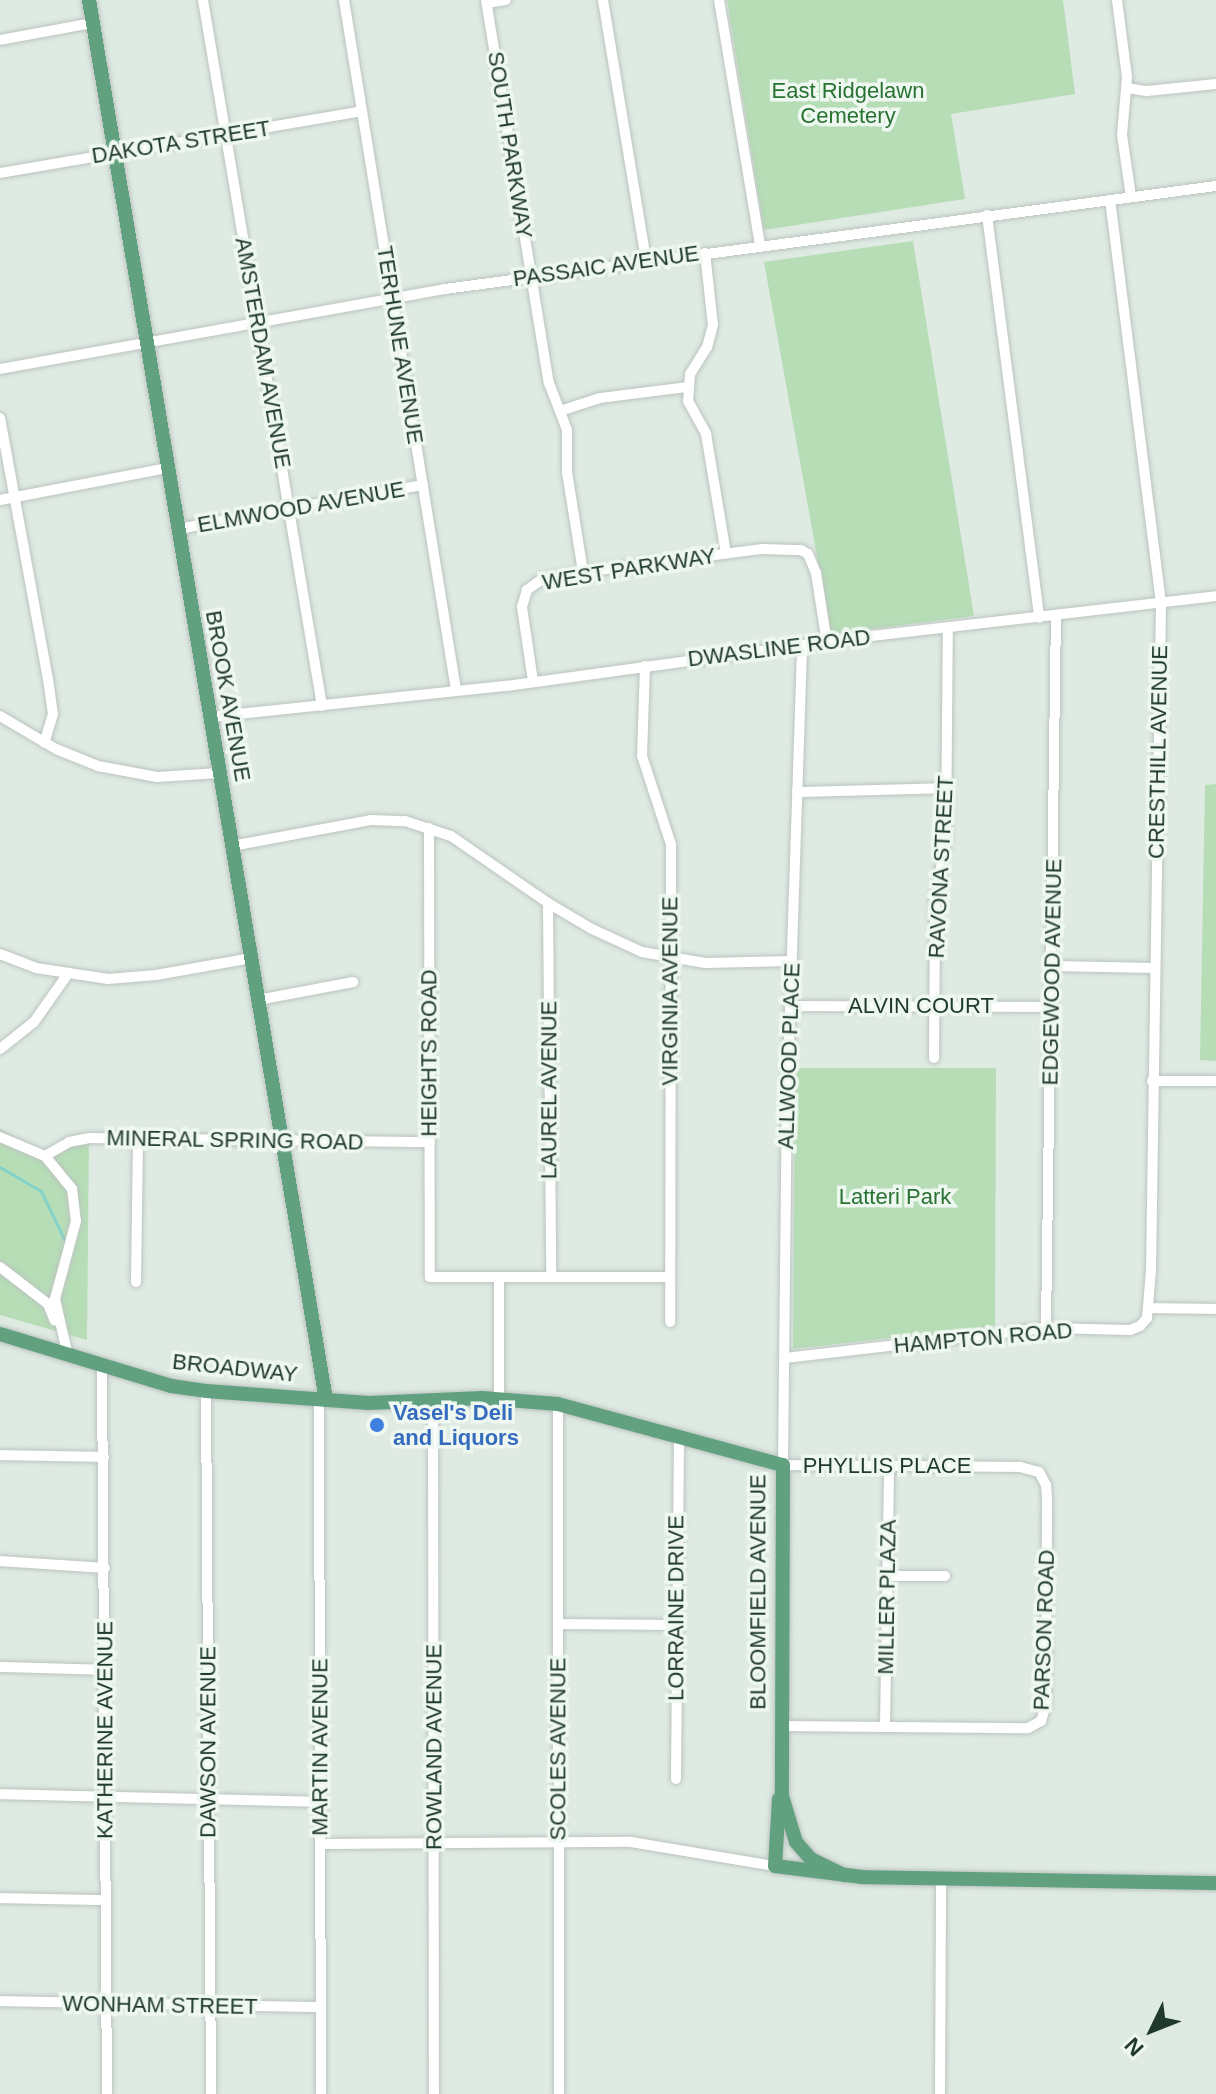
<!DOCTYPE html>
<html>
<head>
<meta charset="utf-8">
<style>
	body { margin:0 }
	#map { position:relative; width:1216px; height:2094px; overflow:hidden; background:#deeae2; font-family:Helvetica,sans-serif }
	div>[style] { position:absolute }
	.green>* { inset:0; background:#b6ddb6 }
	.stream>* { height:3px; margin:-1.5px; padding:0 1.5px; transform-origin:1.5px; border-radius:1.5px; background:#84d2ca }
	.roads { filter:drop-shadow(0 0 2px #bcc4c0) drop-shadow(0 0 2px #bcc4c0) }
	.minor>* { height:10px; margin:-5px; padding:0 5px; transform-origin:5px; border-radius:5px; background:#fff }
	.major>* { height:14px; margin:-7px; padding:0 7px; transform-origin:7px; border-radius:7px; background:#61a180 }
	.dots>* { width:22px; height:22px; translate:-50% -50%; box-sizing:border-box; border:4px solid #eff7f1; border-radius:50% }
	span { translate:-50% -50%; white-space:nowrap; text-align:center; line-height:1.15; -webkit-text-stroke:7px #eff7f1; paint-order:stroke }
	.park-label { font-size:22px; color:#287232 }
	.street-label { font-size:22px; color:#1f3a2c }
	.shop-label { font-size:22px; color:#366cbe; font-weight:700 }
	.left { translate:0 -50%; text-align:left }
	.north { position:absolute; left:1112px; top:1990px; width:80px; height:80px; -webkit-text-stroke:6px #eff7f1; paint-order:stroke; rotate:227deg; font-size:22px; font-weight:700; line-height:32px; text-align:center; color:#1f3a2c }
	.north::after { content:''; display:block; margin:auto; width:28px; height:36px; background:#1f3a2c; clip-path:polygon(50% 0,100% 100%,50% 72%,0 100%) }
</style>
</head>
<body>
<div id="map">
	<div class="green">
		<i style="clip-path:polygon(727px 0,1063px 0,1075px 94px,951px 114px,965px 199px,764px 230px)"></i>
		<i style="clip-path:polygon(913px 241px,974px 616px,831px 634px,764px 262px)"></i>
		<i style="clip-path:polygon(1216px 784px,1216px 1061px,1200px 1060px,1205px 785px)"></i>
		<i style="clip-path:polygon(795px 1068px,996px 1068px,995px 1326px,793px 1349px)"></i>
		<i style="clip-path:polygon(0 1129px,47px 1156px,89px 1137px,87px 1340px,0 1315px)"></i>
	</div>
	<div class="stream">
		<i style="left:0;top:1167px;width:48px;rotate:30.3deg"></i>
		<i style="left:41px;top:1191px;width:55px;rotate:64.4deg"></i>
	</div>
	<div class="roads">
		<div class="minor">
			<i style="left:203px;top:0;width:716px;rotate:80.43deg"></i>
			<i style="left:344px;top:0;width:699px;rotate:80.78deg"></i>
			<i style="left:486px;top:0;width:388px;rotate:80.7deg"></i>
			<i style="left:549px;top:383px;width:50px;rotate:69deg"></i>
			<i style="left:567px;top:430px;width:42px;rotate:90deg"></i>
			<i style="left:567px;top:472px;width:101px;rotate:80.9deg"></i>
			<i style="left:603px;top:0;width:265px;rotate:80.6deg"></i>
			<i style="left:719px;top:0;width:249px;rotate:80.5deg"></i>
			<i style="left:1117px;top:0;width:78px;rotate:82.6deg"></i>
			<i style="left:1127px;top:77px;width:58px;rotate:94.9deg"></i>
			<i style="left:1122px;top:135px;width:63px;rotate:81.7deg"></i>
			<i style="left:487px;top:3px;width:19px;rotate:-9deg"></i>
			<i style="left:0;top:40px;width:95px;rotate:-10.4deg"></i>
			<i style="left:1127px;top:88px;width:20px;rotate:9deg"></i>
			<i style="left:1147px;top:91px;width:69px;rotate:-5.8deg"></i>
			<i style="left:0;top:173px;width:367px;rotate:-9.7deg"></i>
			<i style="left:987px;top:215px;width:406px;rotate:82.6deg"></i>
			<i style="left:705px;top:253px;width:72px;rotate:83.7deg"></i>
			<i style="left:713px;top:325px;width:23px;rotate:105deg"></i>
			<i style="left:707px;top:347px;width:32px;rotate:122deg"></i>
			<i style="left:690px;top:374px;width:27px;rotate:94deg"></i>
			<i style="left:688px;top:401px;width:38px;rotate:61deg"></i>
			<i style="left:706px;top:434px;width:121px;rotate:80.5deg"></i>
			<i style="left:0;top:369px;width:452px;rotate:-10.2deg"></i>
			<i style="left:445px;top:289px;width:778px;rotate:-7.61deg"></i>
			<i style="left:560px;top:411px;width:42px;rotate:-18deg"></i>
			<i style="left:600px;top:398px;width:88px;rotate:-7.2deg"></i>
			<i style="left:0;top:418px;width:265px;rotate:79.6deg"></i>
			<i style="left:48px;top:679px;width:35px;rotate:82deg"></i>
			<i style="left:53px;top:714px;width:30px;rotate:107deg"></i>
			<i style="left:0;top:500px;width:171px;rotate:-10.8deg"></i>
			<i style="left:178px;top:529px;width:249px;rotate:-10.2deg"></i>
			<i style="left:645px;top:666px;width:90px;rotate:91.9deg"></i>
			<i style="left:642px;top:756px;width:93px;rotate:71.8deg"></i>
			<i style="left:671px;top:844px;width:478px;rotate:90.1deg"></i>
			<i style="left:533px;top:681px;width:75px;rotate:-98.5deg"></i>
			<i style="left:522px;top:607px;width:18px;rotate:-74deg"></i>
			<i style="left:527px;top:590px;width:19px;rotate:-36deg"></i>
			<i style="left:542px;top:579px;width:57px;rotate:-9.1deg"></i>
			<i style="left:598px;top:570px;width:166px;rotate:-7.3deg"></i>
			<i style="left:763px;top:549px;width:38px;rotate:2deg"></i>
			<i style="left:801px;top:550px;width:8px;rotate:30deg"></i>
			<i style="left:808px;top:554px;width:21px;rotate:67deg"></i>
			<i style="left:816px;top:573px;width:71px;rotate:81.1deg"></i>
			<i style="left:0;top:716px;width:65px;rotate:30.5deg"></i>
			<i style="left:56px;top:749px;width:45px;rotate:22deg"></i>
			<i style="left:98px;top:766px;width:60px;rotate:10.6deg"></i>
			<i style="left:157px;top:777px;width:62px;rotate:-3.7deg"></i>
			<i style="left:210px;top:717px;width:298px;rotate:-6deg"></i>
			<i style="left:506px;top:686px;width:369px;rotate:-7.8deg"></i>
			<i style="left:872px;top:636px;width:346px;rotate:-6.6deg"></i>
			<i style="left:797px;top:792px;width:149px;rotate:-1.5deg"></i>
			<i style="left:429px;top:828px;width:449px;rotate:89.9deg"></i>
			<i style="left:430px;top:1277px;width:240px"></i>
			<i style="left:232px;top:846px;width:141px;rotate:-10.6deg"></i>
			<i style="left:371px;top:820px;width:34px;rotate:2deg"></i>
			<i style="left:405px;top:821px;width:48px;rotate:18.1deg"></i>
			<i style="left:451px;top:836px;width:118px;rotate:34.6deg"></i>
			<i style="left:548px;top:903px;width:51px;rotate:30.6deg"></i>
			<i style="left:592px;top:929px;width:55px;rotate:24.7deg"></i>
			<i style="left:642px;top:952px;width:64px;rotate:9.9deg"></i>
			<i style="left:705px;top:963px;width:87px;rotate:-1.3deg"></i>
			<i style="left:548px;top:903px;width:374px;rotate:89.5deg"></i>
			<i style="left:0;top:954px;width:39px;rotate:21deg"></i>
			<i style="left:36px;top:968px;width:73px;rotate:8.7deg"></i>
			<i style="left:108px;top:979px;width:48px;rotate:-4.8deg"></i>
			<i style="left:156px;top:975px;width:97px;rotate:-10.1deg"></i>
			<i style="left:1052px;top:966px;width:103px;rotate:1.1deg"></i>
			<i style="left:258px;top:1000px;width:97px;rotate:-10.7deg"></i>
			<i style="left:791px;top:1006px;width:261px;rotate:0.2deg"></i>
			<i style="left:0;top:1049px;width:43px;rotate:-38.5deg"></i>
			<i style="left:34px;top:1022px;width:57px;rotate:-54.9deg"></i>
			<i style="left:934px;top:1058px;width:157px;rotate:-89.6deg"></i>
			<i style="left:935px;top:901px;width:62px;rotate:-79.8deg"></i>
			<i style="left:946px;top:840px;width:212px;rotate:-89.5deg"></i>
			<i style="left:1152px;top:1081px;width:64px"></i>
			<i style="left:0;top:1137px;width:49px;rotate:22.9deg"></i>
			<i style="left:45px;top:1156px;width:43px;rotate:50.7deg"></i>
			<i style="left:72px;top:1189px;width:32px;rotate:83deg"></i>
			<i style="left:76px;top:1221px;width:81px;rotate:105.1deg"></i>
			<i style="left:55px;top:1299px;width:54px;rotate:77.2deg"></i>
			<i style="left:45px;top:1156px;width:28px;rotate:-30deg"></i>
			<i style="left:69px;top:1142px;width:21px;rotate:-11deg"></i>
			<i style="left:90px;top:1138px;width:340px;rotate:0.7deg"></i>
			<i style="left:0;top:1267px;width:61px;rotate:37.6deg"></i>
			<i style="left:48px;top:1304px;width:18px;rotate:68deg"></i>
			<i style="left:499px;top:1277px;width:122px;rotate:90deg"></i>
			<i style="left:136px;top:1282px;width:144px;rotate:-89.2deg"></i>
			<i style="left:1148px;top:1308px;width:68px;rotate:0.8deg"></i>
			<i style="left:1046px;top:1328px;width:712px;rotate:-89.2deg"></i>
			<i style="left:785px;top:1358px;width:263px;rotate:-6.6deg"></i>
			<i style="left:1046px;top:1328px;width:84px;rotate:1.4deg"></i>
			<i style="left:1130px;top:1330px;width:11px;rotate:-22deg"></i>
			<i style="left:1140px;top:1326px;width:11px;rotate:-49deg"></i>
			<i style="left:1147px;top:1318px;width:48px;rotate:-85.2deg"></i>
			<i style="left:1151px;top:1270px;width:667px;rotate:-89.14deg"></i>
			<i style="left:1161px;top:603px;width:406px;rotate:-97.2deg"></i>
			<i style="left:102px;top:1365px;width:729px;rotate:89.61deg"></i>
			<i style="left:206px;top:1391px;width:703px;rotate:89.59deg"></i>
			<i style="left:319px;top:1399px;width:695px;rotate:89.84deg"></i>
			<i style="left:433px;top:1400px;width:694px;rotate:89.92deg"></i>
			<i style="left:558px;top:1404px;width:690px;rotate:89.92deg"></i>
			<i style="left:0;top:1455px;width:104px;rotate:1.1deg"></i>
			<i style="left:0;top:1561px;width:105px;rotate:3.8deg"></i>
			<i style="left:887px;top:1576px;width:58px"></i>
			<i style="left:558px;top:1624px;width:117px;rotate:0.5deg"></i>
			<i style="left:0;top:1667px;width:105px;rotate:1.6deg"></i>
			<i style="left:781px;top:1726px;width:247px;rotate:0.5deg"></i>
			<i style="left:1028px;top:1728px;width:15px;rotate:-28deg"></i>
			<i style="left:1041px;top:1721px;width:17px;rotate:-73deg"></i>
			<i style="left:1046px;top:1705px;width:207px;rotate:-89.7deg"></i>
			<i style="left:1047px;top:1498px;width:13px;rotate:-94deg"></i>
			<i style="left:1046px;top:1485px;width:15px;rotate:-118deg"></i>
			<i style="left:1039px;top:1472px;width:20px;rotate:-165deg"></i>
			<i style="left:1020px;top:1467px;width:237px;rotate:-179.5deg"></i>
			<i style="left:783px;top:1465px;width:363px;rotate:-89.4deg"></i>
			<i style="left:787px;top:1102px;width:455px;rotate:-88.1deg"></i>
			<i style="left:885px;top:1727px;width:261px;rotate:-89.1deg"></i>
			<i style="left:676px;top:1779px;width:342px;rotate:-89.5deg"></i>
			<i style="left:0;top:1794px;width:320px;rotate:1.4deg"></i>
			<i style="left:321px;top:1844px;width:310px;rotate:-0.4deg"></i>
			<i style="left:631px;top:1842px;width:146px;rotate:9.5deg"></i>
			<i style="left:0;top:1898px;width:106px;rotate:1.1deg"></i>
			<i style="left:0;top:2001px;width:320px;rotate:1.1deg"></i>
			<i style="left:940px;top:2094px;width:216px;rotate:-89.7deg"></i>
		</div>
		<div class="major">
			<i style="left:89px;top:0;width:1420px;rotate:80.39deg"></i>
			<i style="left:0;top:1334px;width:179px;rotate:16.9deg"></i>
			<i style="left:171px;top:1386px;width:35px;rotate:8deg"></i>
			<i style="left:206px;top:1391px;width:163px;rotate:4.2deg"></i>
			<i style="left:369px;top:1403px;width:113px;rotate:-2.5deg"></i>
			<i style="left:482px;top:1398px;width:76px;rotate:4.5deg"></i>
			<i style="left:558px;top:1404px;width:233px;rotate:15.2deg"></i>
			<i style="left:783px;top:1465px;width:331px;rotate:90.2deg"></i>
			<i style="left:782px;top:1796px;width:48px;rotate:73.1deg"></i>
			<i style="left:796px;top:1842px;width:23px;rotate:49deg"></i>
			<i style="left:811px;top:1859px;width:37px;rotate:26deg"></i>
			<i style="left:779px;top:1799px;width:67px;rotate:93.4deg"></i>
			<i style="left:775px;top:1866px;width:88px;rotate:7.2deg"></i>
			<i style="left:862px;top:1877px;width:354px;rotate:1deg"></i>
		</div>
	</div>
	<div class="dots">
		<i style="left:377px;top:1425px;background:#3f7fe0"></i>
	</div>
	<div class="park-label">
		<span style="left:848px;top:103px">East Ridgelawn<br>Cemetery</span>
		<span style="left:895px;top:1197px">Latteri Park</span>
	</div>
	<div class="street-label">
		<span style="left:181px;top:142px;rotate:-9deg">DAKOTA STREET</span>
		<span style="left:510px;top:145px;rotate:81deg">SOUTH PARKWAY</span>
		<span style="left:606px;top:266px;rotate:-8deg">PASSAIC AVENUE</span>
		<span style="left:400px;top:345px;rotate:81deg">TERHUNE AVENUE</span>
		<span style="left:263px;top:353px;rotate:80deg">AMSTERDAM AVENUE</span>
		<span style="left:301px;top:507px;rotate:-10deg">ELMWOOD AVENUE</span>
		<span style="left:629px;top:569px;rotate:-9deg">WEST PARKWAY</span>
		<span style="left:779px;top:648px;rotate:-7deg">DWASLINE ROAD</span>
		<span style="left:228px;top:696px;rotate:80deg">BROOK AVENUE</span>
		<span style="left:1158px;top:752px;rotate:-89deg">CRESTHILL AVENUE</span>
		<span style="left:941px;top:867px;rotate:-87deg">RAVONA STREET</span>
		<span style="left:1052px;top:972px;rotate:-89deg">EDGEWOOD AVENUE</span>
		<span style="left:670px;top:991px;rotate:-90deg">VIRGINIA AVENUE</span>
		<span style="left:921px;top:1006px">ALVIN COURT</span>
		<span style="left:429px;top:1053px;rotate:-90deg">HEIGHTS ROAD</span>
		<span style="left:789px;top:1056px;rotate:-88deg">ALLWOOD PLACE</span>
		<span style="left:549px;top:1090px;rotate:-90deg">LAUREL AVENUE</span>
		<span style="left:235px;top:1140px;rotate:1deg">MINERAL SPRING ROAD</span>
		<span style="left:983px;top:1338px;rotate:-5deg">HAMPTON ROAD</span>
		<span style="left:235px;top:1368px;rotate:6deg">BROADWAY</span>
		<span style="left:887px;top:1466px">PHYLLIS PLACE</span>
		<span style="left:758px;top:1592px;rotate:-90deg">BLOOMFIELD AVENUE</span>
		<span style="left:887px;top:1597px;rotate:-89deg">MILLER PLAZA</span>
		<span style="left:676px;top:1608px;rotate:-90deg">LORRAINE DRIVE</span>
		<span style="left:1044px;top:1630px;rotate:-88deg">PARSON ROAD</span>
		<span style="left:105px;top:1730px;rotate:-90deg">KATHERINE AVENUE</span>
		<span style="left:208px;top:1742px;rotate:-90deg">DAWSON AVENUE</span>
		<span style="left:320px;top:1747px;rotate:-90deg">MARTIN AVENUE</span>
		<span style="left:434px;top:1747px;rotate:-90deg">ROWLAND AVENUE</span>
		<span style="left:558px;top:1749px;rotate:-90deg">SCOLES AVENUE</span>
		<span style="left:160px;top:2005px;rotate:1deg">WONHAM STREET</span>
	</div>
	<div class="shop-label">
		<span class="left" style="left:393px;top:1425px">Vasel's Deli<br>and Liquors</span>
	</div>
	<div class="north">N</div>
</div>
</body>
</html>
